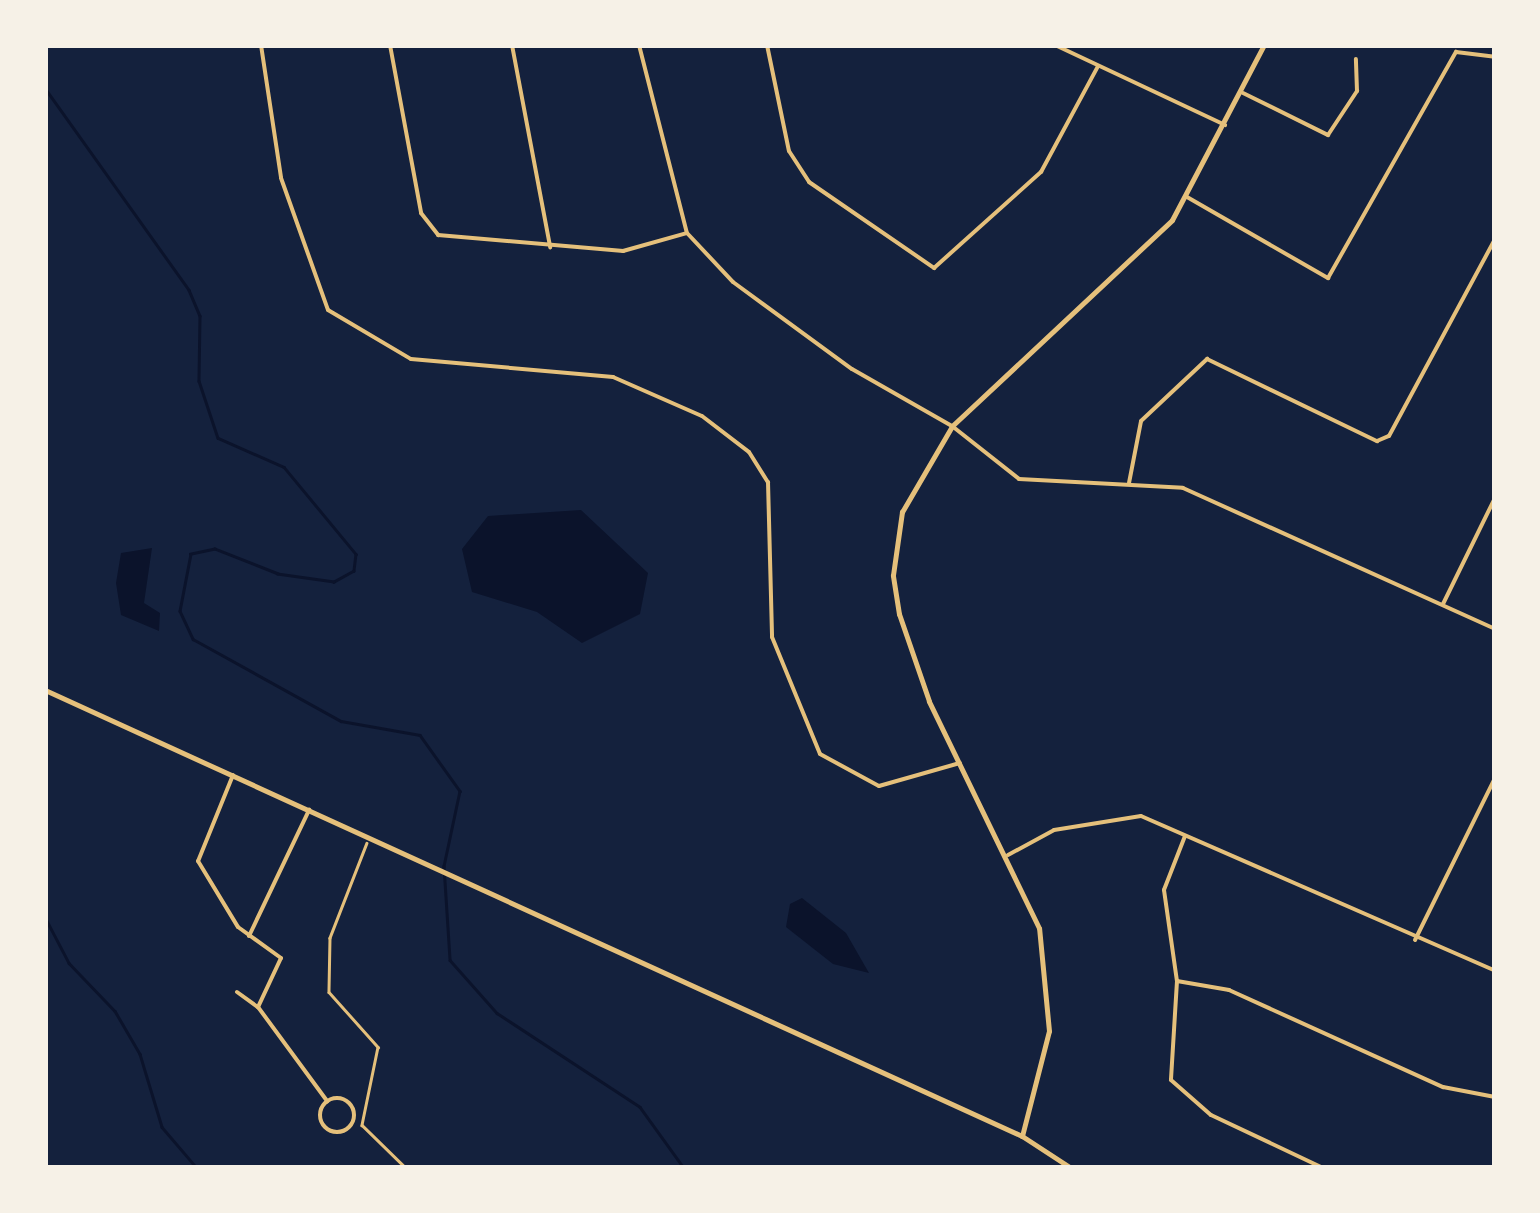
<!DOCTYPE html>
<html>
<head>
<meta charset="utf-8">
<style>
	body { margin:0 }
	#map { position:relative; width:1540px; height:1213px; overflow:hidden; background:#14213d; font-family:"PT Serif",serif }
	div>[style] { position:absolute }
	.water>* { inset:0; background:#0b132b }
	.stream>* { height:2.5px; margin:-1.25px; padding:0 1.25px; transform-origin:1.25px; border-radius:1.25px; background:#0b132b }
	.path>* { height:2.5px; margin:-1.25px; padding:0 1.25px; transform-origin:1.25px; border-radius:1.25px; background:#e5c07b }
	.minor>* { height:4px; margin:-2px; padding:0 2px; transform-origin:2px; border-radius:2px; background:#e5c07b }
	.minor>.ring { margin:-2px; padding:0; box-sizing:content-box; background:none; border:4px solid #e5c07b; border-radius:50% }
	.tertiary>* { height:5px; margin:-2.5px; padding:0 2.5px; transform-origin:2.5px; border-radius:2.5px; background:#e5c07b }
	span { translate:-50% -50%; white-space:nowrap; text-align:center; line-height:1.15; -webkit-text-stroke:10px #f6f1e7; paint-order:stroke }
	.frame { position:absolute; inset:0; border:48px solid #f6f1e7; pointer-events:none }
</style>
</head>
<body>
<div id="map">
	<div class="water">
		<i style="clip-path:polygon(581px 510px,648px 573px,640px 614px,582px 643px,537px 612px,472px 592px,462px 549px,488px 516px)"></i>
		<i style="clip-path:polygon(152px 548px,144px 603px,160px 613px,159px 631px,121px 615px,116px 583px,121px 553px)"></i>
		<i style="clip-path:polygon(802px 898px,846px 933px,869px 973px,833px 964px,786px 927px,790px 904px)"></i>
	</div>
	<div class="stream">
		<i style="left:45px;top:88px;width:248px;rotate:54.5deg"></i>
		<i style="left:189px;top:290px;width:28px;rotate:67deg"></i>
		<i style="left:200px;top:316px;width:65px;rotate:90.9deg"></i>
		<i style="left:199px;top:381px;width:60px;rotate:71.6deg"></i>
		<i style="left:218px;top:438px;width:72px;rotate:23.7deg"></i>
		<i style="left:284px;top:467px;width:113px;rotate:50.4deg"></i>
		<i style="left:356px;top:554px;width:17px;rotate:97deg"></i>
		<i style="left:354px;top:571px;width:23px;rotate:151deg"></i>
		<i style="left:334px;top:582px;width:57px;rotate:-171.9deg"></i>
		<i style="left:278px;top:574px;width:68px;rotate:-158.4deg"></i>
		<i style="left:215px;top:549px;width:25px;rotate:168deg"></i>
		<i style="left:191px;top:554px;width:58px;rotate:100.9deg"></i>
		<i style="left:180px;top:611px;width:31px;rotate:65deg"></i>
		<i style="left:193px;top:639px;width:169px;rotate:29deg"></i>
		<i style="left:341px;top:721px;width:80px;rotate:10deg"></i>
		<i style="left:420px;top:735px;width:69px;rotate:54.5deg"></i>
		<i style="left:460px;top:791px;width:77px;rotate:102deg"></i>
		<i style="left:444px;top:866px;width:94px;rotate:86.3deg"></i>
		<i style="left:450px;top:960px;width:71px;rotate:48.4deg"></i>
		<i style="left:497px;top:1013px;width:171px;rotate:33.3deg"></i>
		<i style="left:640px;top:1107px;width:75px;rotate:54.2deg"></i>
		<i style="left:45px;top:917px;width:52px;rotate:62.4deg"></i>
		<i style="left:69px;top:963px;width:66px;rotate:46.2deg"></i>
		<i style="left:115px;top:1011px;width:50px;rotate:59.8deg"></i>
		<i style="left:140px;top:1054px;width:76px;rotate:73.2deg"></i>
		<i style="left:162px;top:1127px;width:54px;rotate:49.5deg"></i>
	</div>
	<div class="path">
		<i style="left:367px;top:843px;width:102px;rotate:111.3deg"></i>
		<i style="left:330px;top:938px;width:54px;rotate:91.1deg"></i>
		<i style="left:329px;top:992px;width:74px;rotate:48.3deg"></i>
		<i style="left:378px;top:1047px;width:80px;rotate:101.6deg"></i>
		<i style="left:362px;top:1125px;width:62px;rotate:44.3deg"></i>
	</div>
	<div class="minor">
		<i style="left:261px;top:45px;width:134px;rotate:81.4deg"></i>
		<i style="left:281px;top:178px;width:140px;rotate:70.4deg"></i>
		<i style="left:328px;top:310px;width:96px;rotate:30.6deg"></i>
		<i style="left:411px;top:359px;width:203px;rotate:5.1deg"></i>
		<i style="left:613px;top:377px;width:97px;rotate:23.7deg"></i>
		<i style="left:702px;top:416px;width:59px;rotate:37.5deg"></i>
		<i style="left:749px;top:452px;width:36px;rotate:58deg"></i>
		<i style="left:768px;top:482px;width:155px;rotate:88.5deg"></i>
		<i style="left:772px;top:637px;width:126px;rotate:67.7deg"></i>
		<i style="left:820px;top:754px;width:67px;rotate:28.5deg"></i>
		<i style="left:879px;top:786px;width:84px;rotate:-15.9deg"></i>
		<i style="left:390px;top:45px;width:171px;rotate:79.5deg"></i>
		<i style="left:421px;top:213px;width:28px;rotate:52deg"></i>
		<i style="left:438px;top:235px;width:186px;rotate:4.9deg"></i>
		<i style="left:623px;top:251px;width:66px;rotate:-15.7deg"></i>
		<i style="left:512px;top:45px;width:206px;rotate:79.3deg"></i>
		<i style="left:639px;top:45px;width:194px;rotate:75.7deg"></i>
		<i style="left:687px;top:233px;width:67px;rotate:46.8deg"></i>
		<i style="left:733px;top:282px;width:147px;rotate:36.2deg"></i>
		<i style="left:852px;top:369px;width:115px;rotate:29.7deg"></i>
		<i style="left:952px;top:426px;width:85px;rotate:38.3deg"></i>
		<i style="left:1019px;top:479px;width:164px;rotate:3.1deg"></i>
		<i style="left:1183px;top:488px;width:342px;rotate:24.3deg"></i>
		<i style="left:767px;top:45px;width:108px;rotate:78.3deg"></i>
		<i style="left:789px;top:151px;width:37px;rotate:57deg"></i>
		<i style="left:809px;top:182px;width:152px;rotate:34.5deg"></i>
		<i style="left:934px;top:268px;width:144px;rotate:-41.9deg"></i>
		<i style="left:1041px;top:172px;width:120px;rotate:-61.7deg"></i>
		<i style="left:1055px;top:45px;width:188px;rotate:25.2deg"></i>
		<i style="left:1243px;top:93px;width:95px;rotate:26.3deg"></i>
		<i style="left:1328px;top:135px;width:53px;rotate:-56.6deg"></i>
		<i style="left:1357px;top:91px;width:32px;rotate:-92deg"></i>
		<i style="left:1187px;top:197px;width:163px;rotate:29.9deg"></i>
		<i style="left:1328px;top:278px;width:260px;rotate:-60.5deg"></i>
		<i style="left:1456px;top:52px;width:39px;rotate:7deg"></i>
		<i style="left:1129px;top:483px;width:63px;rotate:-79deg"></i>
		<i style="left:1141px;top:421px;width:91px;rotate:-43.2deg"></i>
		<i style="left:1207px;top:359px;width:189px;rotate:25.8deg"></i>
		<i style="left:1377px;top:441px;width:13px;rotate:-23deg"></i>
		<i style="left:1389px;top:436px;width:224px;rotate:-61.7deg"></i>
		<i style="left:1443px;top:604px;width:118px;rotate:-63.9deg"></i>
		<i style="left:233px;top:775px;width:93px;rotate:112.1deg"></i>
		<i style="left:198px;top:861px;width:77px;rotate:58.8deg"></i>
		<i style="left:238px;top:927px;width:53px;rotate:35.8deg"></i>
		<i style="left:281px;top:958px;width:54px;rotate:115.1deg"></i>
		<i style="left:258px;top:1007px;width:117px;rotate:53.7deg"></i>
		<i style="left:1185px;top:836px;width:58px;rotate:111.3deg"></i>
		<i style="left:1164px;top:890px;width:92px;rotate:81.9deg"></i>
		<i style="left:1177px;top:981px;width:99px;rotate:93.5deg"></i>
		<i style="left:1171px;top:1080px;width:53px;rotate:41.2deg"></i>
		<i style="left:1211px;top:1115px;width:124px;rotate:25.3deg"></i>
		<i style="left:1008px;top:855px;width:52px;rotate:-28.5deg"></i>
		<i style="left:1054px;top:830px;width:88px;rotate:-9.1deg"></i>
		<i style="left:1141px;top:816px;width:386px;rotate:23.6deg"></i>
		<i style="left:249px;top:936px;width:140px;rotate:-64.5deg"></i>
		<i style="left:1415px;top:940px;width:181px;rotate:-63.7deg"></i>
		<i style="left:1177px;top:981px;width:53px;rotate:9.8deg"></i>
		<i style="left:1229px;top:990px;width:235px;rotate:24.4deg"></i>
		<i style="left:1443px;top:1087px;width:53px;rotate:10.9deg"></i>
		<i style="left:237px;top:992px;width:26px;rotate:36deg"></i>
		<i class="ring" style="left:320px;top:1098px;width:30px;height:30px"></i>
	</div>
	<div class="tertiary">
		<i style="left:45px;top:690px;width:1074px;rotate:24.54deg"></i>
		<i style="left:1022px;top:1136px;width:59px;rotate:33.1deg"></i>
		<i style="left:1022px;top:1136px;width:108px;rotate:-75.6deg"></i>
		<i style="left:1049px;top:1031px;width:103px;rotate:-95.5deg"></i>
		<i style="left:1039px;top:928px;width:252px;rotate:-115.9deg"></i>
		<i style="left:929px;top:701px;width:92px;rotate:-109deg"></i>
		<i style="left:899px;top:614px;width:39px;rotate:-99deg"></i>
		<i style="left:893px;top:575px;width:64px;rotate:-81.9deg"></i>
		<i style="left:902px;top:512px;width:99px;rotate:-59.8deg"></i>
		<i style="left:952px;top:426px;width:301px;rotate:-43.1deg"></i>
		<i style="left:1172px;top:220px;width:198px;rotate:-62.3deg"></i>
	</div>
	<div class="frame"></div>
</div>
</body>
</html>
